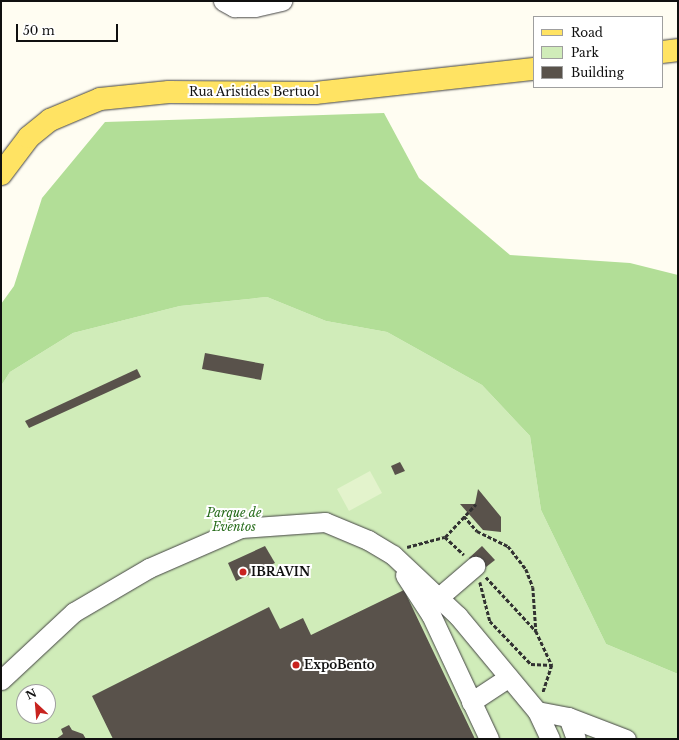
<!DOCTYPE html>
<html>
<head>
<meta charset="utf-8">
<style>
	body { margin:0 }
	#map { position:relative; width:679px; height:740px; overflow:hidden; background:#fffdf2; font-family:"Libre Baskerville",serif }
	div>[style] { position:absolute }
	.green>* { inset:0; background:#d0ecb9 }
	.forest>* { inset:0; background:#b2de97 }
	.pitch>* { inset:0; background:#e3f3cc }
	.building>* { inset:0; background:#59524b }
	.path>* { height:2.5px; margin-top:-1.25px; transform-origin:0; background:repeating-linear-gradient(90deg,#323232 0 4px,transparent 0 6px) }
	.roads { filter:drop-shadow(0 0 1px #434343) drop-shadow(0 0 1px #434343) }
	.minor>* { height:19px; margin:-9.5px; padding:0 9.5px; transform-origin:9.5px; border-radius:9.5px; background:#fff }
	.major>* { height:22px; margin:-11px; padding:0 11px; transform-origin:11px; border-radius:11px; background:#ffe363 }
	.dots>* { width:11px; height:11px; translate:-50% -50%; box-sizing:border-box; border:2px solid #fff; border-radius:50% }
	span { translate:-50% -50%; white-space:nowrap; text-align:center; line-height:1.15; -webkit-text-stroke:4px #fff; paint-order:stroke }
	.street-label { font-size:12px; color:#101010 }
	.park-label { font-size:12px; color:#276c1b; font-style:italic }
	.poi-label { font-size:12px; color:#101010; font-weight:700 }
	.left { translate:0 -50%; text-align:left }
	.frame { position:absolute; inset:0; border:2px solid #101010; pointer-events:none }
	.legend { position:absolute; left:533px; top:16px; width:130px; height:72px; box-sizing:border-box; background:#fff; border:1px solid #9f9f9f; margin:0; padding:5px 7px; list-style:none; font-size:12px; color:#101010 }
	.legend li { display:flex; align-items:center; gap:8px; height:20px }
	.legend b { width:20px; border:1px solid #9f9f9f }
	.north { position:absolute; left:16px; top:684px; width:40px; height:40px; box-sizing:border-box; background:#fff; border:1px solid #9f9f9f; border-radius:50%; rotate:334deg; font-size:11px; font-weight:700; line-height:16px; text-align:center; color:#101010 }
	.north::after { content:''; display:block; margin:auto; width:14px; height:18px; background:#c8231f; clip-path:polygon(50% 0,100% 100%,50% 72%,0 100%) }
	.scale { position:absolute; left:16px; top:24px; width:102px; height:18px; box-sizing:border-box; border:2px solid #101010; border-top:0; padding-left:5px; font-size:12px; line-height:14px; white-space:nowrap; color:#101010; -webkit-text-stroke:3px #fff; paint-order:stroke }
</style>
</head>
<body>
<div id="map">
	<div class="green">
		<i style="clip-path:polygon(evenodd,267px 297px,326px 321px,387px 332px,482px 385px,530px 436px,541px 510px,606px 644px,678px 674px,678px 739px,1px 739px,1px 386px,10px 372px,73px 333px,180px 306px,267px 297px,24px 692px,48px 692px,48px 716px,24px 716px,24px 692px)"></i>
	</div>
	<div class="forest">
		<i style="clip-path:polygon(384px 113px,419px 178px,510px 255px,630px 263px,678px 275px,678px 674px,606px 644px,541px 510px,530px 436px,482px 385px,387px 332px,326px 321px,267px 297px,180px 306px,73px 333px,10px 372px,1px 386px,1px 304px,14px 286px,42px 198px,105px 122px)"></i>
	</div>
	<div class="pitch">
		<i style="clip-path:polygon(370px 471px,382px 493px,349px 511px,337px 489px)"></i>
	</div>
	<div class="building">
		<i style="clip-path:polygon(205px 353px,264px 364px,261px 380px,202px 369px)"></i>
		<i style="clip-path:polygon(137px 369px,141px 377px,29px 428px,25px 421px)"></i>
		<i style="clip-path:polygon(400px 462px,405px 471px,395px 475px,391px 466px)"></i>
		<i style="clip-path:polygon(478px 489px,501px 517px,501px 532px,483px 530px,460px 504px,475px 504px)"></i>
		<i style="clip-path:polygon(265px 546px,275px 563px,236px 581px,228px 563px)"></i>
		<i style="clip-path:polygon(482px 546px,495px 560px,481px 571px,469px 558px)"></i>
		<i style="clip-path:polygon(404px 590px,475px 739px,113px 739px,92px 696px,269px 607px,280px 629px,303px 618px,311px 635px)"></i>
		<i style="clip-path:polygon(69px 725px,72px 730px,83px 734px,86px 739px,56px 739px,63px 734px,61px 729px)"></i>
	</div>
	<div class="path">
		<i style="left:464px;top:516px;width:20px;rotate:49deg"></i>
		<i style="left:477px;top:531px;width:34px;rotate:26deg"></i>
		<i style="left:508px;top:546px;width:29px;rotate:52deg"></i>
		<i style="left:526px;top:569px;width:19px;rotate:69deg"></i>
		<i style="left:533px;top:587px;width:43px;rotate:86deg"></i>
		<i style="left:445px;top:537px;width:45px;rotate:-46.8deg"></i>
		<i style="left:407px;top:547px;width:39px;rotate:-15deg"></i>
		<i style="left:445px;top:537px;width:26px;rotate:43deg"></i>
		<i style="left:486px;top:577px;width:74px;rotate:47.2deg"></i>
		<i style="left:536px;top:631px;width:38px;rotate:65deg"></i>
		<i style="left:552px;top:665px;width:29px;rotate:108deg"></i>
		<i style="left:480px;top:582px;width:40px;rotate:75.6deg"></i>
		<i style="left:490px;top:621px;width:59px;rotate:46.4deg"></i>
		<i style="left:531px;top:664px;width:21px;rotate:3deg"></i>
	</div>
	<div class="roads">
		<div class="minor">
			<i style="left:223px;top:1px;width:13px;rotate:29deg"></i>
			<i style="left:234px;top:7px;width:21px"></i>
			<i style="left:255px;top:7px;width:28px;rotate:-13deg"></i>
			<i style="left:405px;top:575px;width:48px;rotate:57deg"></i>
			<i style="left:431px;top:615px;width:137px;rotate:64.9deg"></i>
			<i style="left:439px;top:597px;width:48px;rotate:-40.7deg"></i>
			<i style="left:1px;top:680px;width:100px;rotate:-43deg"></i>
			<i style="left:74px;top:612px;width:87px;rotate:-30.4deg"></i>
			<i style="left:149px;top:568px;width:100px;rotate:-23.5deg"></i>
			<i style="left:241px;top:528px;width:84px;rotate:-4.1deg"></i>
			<i style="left:325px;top:522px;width:47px;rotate:22.7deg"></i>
			<i style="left:368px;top:540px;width:29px;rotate:31deg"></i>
			<i style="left:393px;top:555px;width:89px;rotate:43.2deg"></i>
			<i style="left:458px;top:616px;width:124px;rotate:50.3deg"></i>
			<i style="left:537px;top:711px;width:32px;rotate:11deg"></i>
			<i style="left:568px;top:717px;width:62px;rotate:20.8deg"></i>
			<i style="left:471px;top:702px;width:45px;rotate:-33.3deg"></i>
			<i style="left:537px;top:711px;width:31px;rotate:65deg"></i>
			<i style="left:568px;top:717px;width:23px;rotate:70deg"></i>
		</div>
		<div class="major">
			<i style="left:662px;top:52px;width:16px;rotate:-7deg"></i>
			<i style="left:1px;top:174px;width:46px;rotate:-52.9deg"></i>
			<i style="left:29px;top:137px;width:27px;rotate:-39deg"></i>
			<i style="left:50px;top:120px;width:54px;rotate:-22.8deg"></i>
			<i style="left:100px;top:99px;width:69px;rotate:-5.8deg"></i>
			<i style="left:169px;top:92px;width:146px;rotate:0.4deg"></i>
			<i style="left:315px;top:93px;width:220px;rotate:-6.3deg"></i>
		</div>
	</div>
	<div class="dots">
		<i style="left:243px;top:572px;background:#c8231f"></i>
		<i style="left:296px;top:665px;background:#c8231f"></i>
	</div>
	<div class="street-label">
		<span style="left:254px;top:92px">Rua Aristides Bertuol</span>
	</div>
	<div class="park-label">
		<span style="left:234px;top:520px">Parque de<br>Eventos</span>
	</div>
	<div class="poi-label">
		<span class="left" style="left:251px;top:572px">IBRAVIN</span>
		<span class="left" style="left:304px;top:665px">ExpoBento</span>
	</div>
	<div class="frame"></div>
	<ul class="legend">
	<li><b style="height:5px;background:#ffe363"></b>Road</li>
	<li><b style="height:11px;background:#d0ecb9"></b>Park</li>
	<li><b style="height:11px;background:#59524b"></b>Building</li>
	</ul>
	<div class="north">N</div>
	<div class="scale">50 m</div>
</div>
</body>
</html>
